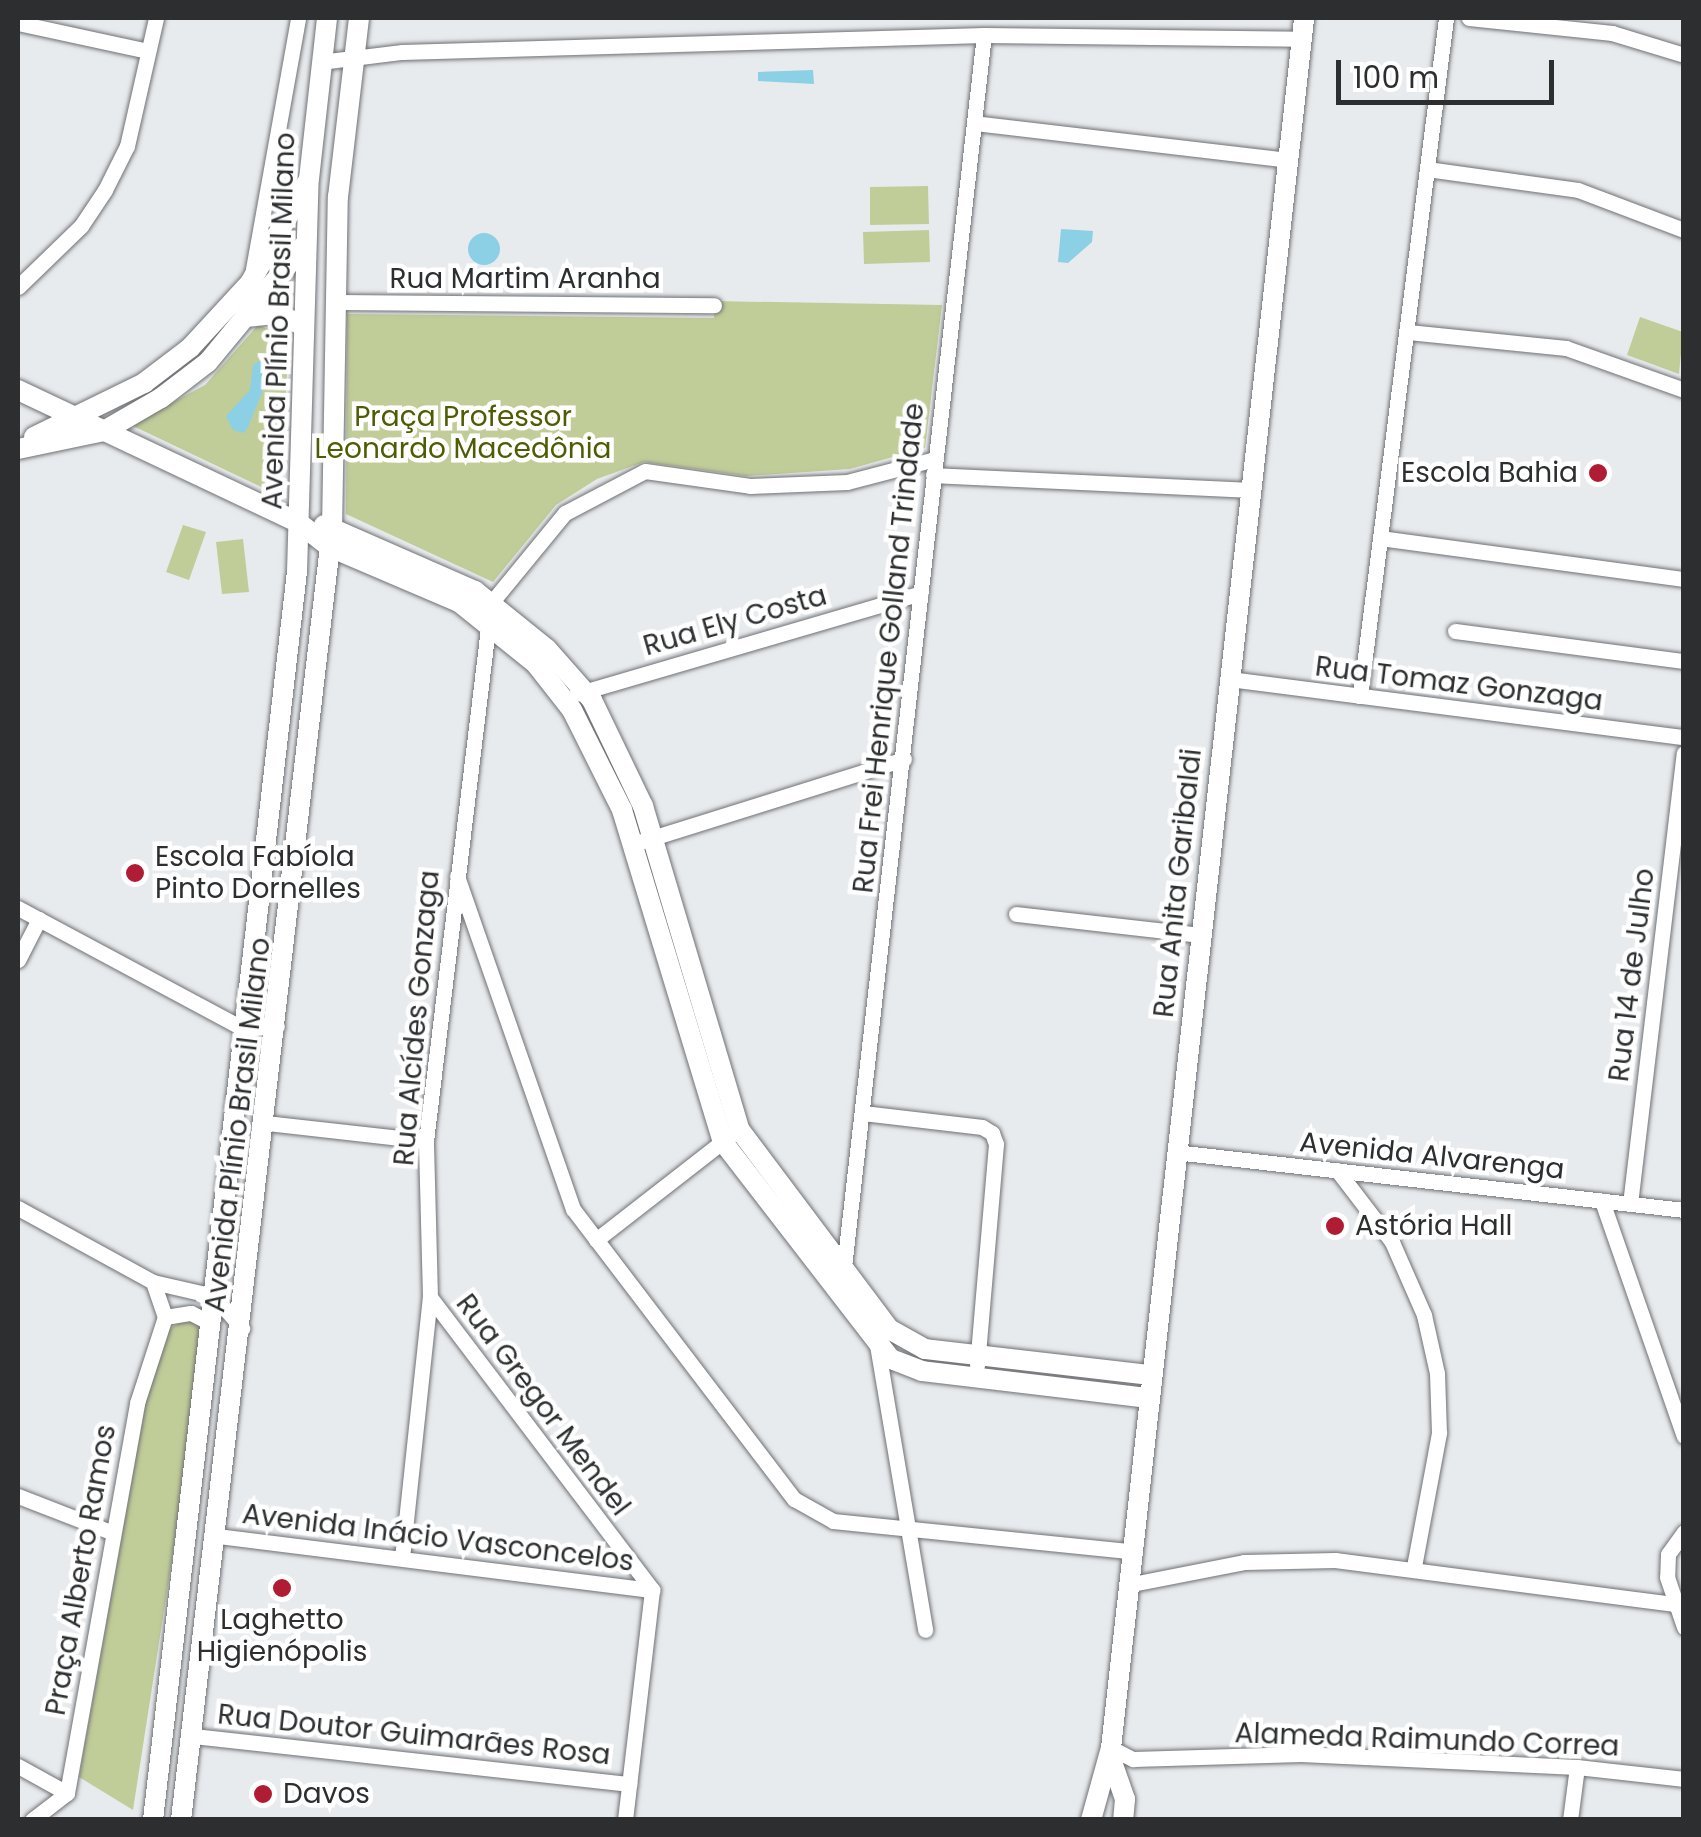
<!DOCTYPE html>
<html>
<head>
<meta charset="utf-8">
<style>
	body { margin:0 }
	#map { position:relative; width:1701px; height:1837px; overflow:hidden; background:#e8ebee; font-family:Poppins,sans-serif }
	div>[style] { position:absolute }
	.green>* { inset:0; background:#c0cd99 }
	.water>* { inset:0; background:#8bd0e4 }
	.round { border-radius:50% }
	.roads { filter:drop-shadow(0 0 2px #6f7174) drop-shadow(0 0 2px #6f7174) }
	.minor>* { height:15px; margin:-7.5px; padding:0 7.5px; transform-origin:7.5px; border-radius:7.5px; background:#fff }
	.major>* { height:20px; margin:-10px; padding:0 10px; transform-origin:10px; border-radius:10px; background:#fff }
	.dots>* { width:28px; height:28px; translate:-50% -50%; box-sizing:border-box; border:5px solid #fff; border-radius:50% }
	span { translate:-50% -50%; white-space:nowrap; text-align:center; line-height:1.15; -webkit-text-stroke:9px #fff; paint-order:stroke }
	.street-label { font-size:28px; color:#2d2e2f }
	.park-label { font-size:28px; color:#4e5d03 }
	.poi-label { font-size:28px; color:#2d2e2f }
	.right { translate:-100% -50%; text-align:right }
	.left { translate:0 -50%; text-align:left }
	.frame { position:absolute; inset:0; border:20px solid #2d2e2f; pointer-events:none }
	.scale { position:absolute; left:1336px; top:60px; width:218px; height:45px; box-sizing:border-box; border:5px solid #2d2e2f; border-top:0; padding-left:12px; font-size:30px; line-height:35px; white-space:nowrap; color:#2d2e2f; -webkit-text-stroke:8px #fff; paint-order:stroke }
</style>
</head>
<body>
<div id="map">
	<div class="green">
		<i style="clip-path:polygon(928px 186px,929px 224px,870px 225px,870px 187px)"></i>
		<i style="clip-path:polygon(929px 230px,930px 262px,864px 264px,863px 232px)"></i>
		<i style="clip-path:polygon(713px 301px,942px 305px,925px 448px,850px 469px,746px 476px,644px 462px,597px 479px,556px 505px,493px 582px,346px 514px,347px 314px,714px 318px)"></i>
		<i style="clip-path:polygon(1640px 317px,1683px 332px,1679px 374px,1627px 355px)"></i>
		<i style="clip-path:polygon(258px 325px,289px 337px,280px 496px,131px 425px,205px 385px)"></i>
		<i style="clip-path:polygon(183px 525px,206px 532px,189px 580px,166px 572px)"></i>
		<i style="clip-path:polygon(243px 539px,249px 592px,222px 594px,216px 542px)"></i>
		<i style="clip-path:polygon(185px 1319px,200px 1326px,206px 1340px,133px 1810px,79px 1777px,150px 1377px,166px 1331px)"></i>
	</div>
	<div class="water">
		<i style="clip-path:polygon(813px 70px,814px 84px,758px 81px,758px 72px)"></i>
		<i style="clip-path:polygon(1061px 229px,1093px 231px,1092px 242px,1068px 263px,1058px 262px)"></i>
		<i class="round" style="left:468px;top:233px;width:32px;height:32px"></i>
		<i style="clip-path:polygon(264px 358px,265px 385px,248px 427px,244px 433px,233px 430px,226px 416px,250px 390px,253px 365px)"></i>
	</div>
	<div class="roads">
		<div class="minor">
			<i style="left:1469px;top:18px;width:144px;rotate:6deg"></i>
			<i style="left:1612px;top:33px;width:75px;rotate:17deg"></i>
			<i style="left:18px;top:23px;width:133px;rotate:12.2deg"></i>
			<i style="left:320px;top:62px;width:83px;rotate:-7deg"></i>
			<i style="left:402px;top:52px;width:582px;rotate:-1.67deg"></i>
			<i style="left:984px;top:35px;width:317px;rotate:0.7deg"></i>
			<i style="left:974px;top:123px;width:315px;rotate:6.7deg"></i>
			<i style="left:1427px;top:169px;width:152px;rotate:7.9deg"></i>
			<i style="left:1578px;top:190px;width:113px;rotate:20.7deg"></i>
			<i style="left:253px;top:269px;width:255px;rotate:-79.8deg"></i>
			<i style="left:18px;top:287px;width:88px;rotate:-44.1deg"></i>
			<i style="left:81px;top:226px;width:43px;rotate:-56.3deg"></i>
			<i style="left:105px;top:190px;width:49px;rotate:-63.4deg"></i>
			<i style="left:127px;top:146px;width:131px;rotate:-77.2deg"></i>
			<i style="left:337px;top:302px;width:377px;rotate:0.5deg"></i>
			<i style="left:1408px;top:332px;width:159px;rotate:5.8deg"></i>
			<i style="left:1566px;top:348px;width:125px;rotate:19.6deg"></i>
			<i style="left:933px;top:475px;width:317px;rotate:2.7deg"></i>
			<i style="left:1380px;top:538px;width:307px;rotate:7.7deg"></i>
			<i style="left:1455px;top:631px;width:231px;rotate:7.5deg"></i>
			<i style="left:1229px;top:679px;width:459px;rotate:7.3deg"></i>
			<i style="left:576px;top:694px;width:359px;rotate:-16.3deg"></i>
			<i style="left:1360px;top:696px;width:683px;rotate:-82.77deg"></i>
			<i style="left:633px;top:844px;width:284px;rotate:-17.4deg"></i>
			<i style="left:457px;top:876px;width:353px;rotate:70.8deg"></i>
			<i style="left:573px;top:1209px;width:365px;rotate:52.7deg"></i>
			<i style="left:794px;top:1499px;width:45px;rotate:29.4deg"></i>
			<i style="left:833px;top:1521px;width:299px;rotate:5.8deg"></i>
			<i style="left:18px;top:908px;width:256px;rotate:28.2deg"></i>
			<i style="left:244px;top:1029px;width:33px;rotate:-5deg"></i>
			<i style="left:1016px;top:914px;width:185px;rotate:6.5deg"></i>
			<i style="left:18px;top:960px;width:46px;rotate:-62.9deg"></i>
			<i style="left:863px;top:1113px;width:120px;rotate:6.7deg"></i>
			<i style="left:982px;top:1127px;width:12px;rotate:31deg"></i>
			<i style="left:992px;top:1133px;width:12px;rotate:70deg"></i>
			<i style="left:996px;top:1144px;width:222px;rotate:94.9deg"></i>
			<i style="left:266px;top:1123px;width:161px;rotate:6.4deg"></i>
			<i style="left:1175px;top:1152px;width:512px;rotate:6.5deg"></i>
			<i style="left:1337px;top:1170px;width:91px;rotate:52.6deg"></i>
			<i style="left:1392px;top:1242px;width:80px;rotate:66.3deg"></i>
			<i style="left:1424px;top:1315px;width:59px;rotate:77.4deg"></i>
			<i style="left:1437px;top:1373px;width:60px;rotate:88.1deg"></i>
			<i style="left:1439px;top:1433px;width:135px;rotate:100.6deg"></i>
			<i style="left:1602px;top:1201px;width:249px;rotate:70.8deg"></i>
			<i style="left:1630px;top:1204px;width:454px;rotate:-83.2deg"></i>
			<i style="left:18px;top:1208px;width:154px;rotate:28.7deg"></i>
			<i style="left:153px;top:1282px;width:63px;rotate:12.9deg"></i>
			<i style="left:214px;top:1296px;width:43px;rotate:48.8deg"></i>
			<i style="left:596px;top:1240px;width:171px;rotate:-37.9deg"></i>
			<i style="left:844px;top:1267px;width:1240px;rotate:-83.52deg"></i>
			<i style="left:430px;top:1297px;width:368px;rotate:52.8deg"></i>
			<i style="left:165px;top:1317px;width:26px;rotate:-9deg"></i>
			<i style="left:191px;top:1313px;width:22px;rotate:27deg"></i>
			<i style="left:877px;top:1345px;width:289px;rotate:80.4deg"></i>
			<i style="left:18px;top:1496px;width:100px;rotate:21.2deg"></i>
			<i style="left:1684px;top:1532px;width:27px;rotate:126deg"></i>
			<i style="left:1668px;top:1554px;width:23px;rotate:92deg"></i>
			<i style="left:1667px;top:1577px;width:53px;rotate:71.2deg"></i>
			<i style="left:218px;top:1536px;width:437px;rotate:7.1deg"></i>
			<i style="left:402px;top:1558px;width:262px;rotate:-83.9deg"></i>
			<i style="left:430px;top:1297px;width:156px;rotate:-91.5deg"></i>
			<i style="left:426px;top:1141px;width:542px;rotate:-83.11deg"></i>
			<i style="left:491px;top:603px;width:117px;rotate:-50.6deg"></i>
			<i style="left:565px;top:513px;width:90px;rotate:-27.7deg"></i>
			<i style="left:645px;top:471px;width:106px;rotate:8.1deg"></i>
			<i style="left:750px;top:486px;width:97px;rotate:-2.4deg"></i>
			<i style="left:847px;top:482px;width:91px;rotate:-14.6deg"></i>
			<i style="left:1127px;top:1585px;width:119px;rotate:-11.1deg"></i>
			<i style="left:1244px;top:1562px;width:91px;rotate:-1.3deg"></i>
			<i style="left:1335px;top:1560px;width:343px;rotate:7.4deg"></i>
			<i style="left:194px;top:1736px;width:438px;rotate:6.3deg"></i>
			<i style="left:1111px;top:1748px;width:25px;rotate:27deg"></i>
			<i style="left:1133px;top:1759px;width:168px;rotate:-1.7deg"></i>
			<i style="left:1301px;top:1754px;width:276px;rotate:2.7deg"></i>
			<i style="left:1577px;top:1767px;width:108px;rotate:6.4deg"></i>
			<i style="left:18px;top:1766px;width:56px;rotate:28.9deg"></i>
			<i style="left:32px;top:1820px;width:44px;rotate:-37.6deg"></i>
			<i style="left:67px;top:1793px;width:396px;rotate:-79.8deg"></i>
			<i style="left:137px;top:1403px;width:90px;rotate:-72deg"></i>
			<i style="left:165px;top:1317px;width:37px;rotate:-109deg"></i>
			<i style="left:625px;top:1820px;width:232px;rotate:-83.3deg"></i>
			<i style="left:1570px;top:1820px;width:53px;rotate:-82.5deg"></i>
		</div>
		<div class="major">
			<i style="left:246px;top:317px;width:31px;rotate:-6deg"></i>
			<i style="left:277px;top:314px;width:27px;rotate:24deg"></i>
			<i style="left:18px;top:390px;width:311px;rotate:25.3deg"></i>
			<i style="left:299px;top:523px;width:39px;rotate:38deg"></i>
			<i style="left:330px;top:547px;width:140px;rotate:23.1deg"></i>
			<i style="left:459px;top:602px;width:99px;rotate:38.8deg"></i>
			<i style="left:536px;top:664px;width:58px;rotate:52deg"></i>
			<i style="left:572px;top:710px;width:112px;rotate:63.4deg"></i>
			<i style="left:622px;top:810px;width:347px;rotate:73.1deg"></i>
			<i style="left:723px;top:1142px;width:274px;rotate:52.3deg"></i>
			<i style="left:891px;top:1359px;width:33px;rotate:21deg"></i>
			<i style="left:922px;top:1371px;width:227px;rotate:6.8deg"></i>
			<i style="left:34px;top:437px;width:123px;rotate:-26.1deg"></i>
			<i style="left:144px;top:383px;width:58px;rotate:-37.3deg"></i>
			<i style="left:190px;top:348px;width:88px;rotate:-47.3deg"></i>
			<i style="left:250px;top:283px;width:117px;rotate:-60.4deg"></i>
			<i style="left:18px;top:449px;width:88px;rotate:-11.8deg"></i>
			<i style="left:104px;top:431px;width:66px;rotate:-30.1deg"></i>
			<i style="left:161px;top:398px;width:59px;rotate:-37.5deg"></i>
			<i style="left:208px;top:362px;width:154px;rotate:-50.5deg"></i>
			<i style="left:324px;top:525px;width:165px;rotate:23.6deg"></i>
			<i style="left:475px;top:591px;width:92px;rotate:38.9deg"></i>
			<i style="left:547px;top:649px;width:68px;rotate:48.6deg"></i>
			<i style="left:592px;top:700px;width:118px;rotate:64.3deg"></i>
			<i style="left:643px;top:806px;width:337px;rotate:73.4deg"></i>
			<i style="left:739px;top:1129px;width:250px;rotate:53.1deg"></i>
			<i style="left:889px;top:1329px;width:41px;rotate:29.1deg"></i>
			<i style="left:925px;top:1349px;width:226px;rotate:6.6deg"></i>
			<i style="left:1110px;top:1756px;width:46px;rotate:70.8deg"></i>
			<i style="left:1125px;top:1799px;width:21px;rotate:95deg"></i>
			<i style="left:153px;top:1820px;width:1256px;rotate:-83.42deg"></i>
			<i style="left:297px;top:572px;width:393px;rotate:-88.3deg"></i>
			<i style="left:309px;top:179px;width:162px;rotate:-83.6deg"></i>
			<i style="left:181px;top:1820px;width:1300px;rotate:-83.33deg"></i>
			<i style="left:332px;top:529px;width:332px;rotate:-89deg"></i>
			<i style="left:338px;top:197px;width:180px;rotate:-83.3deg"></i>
			<i style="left:1091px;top:1820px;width:75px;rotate:-74.5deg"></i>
			<i style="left:1111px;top:1748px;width:1741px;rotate:-83.63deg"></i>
		</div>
	</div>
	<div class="dots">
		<i style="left:1598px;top:473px;background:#b01c33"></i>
		<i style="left:135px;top:873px;background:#b01c33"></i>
		<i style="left:1335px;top:1226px;background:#b01c33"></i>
		<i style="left:282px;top:1588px;background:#b01c33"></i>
		<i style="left:263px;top:1794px;background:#b01c33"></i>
	</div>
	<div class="street-label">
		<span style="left:525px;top:279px">Rua Martim Aranha</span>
		<span style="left:279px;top:321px;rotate:-88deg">Avenida Plínio Brasil Milano</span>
		<span style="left:735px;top:621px;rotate:-16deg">Rua Ely Costa</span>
		<span style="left:889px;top:648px;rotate:-84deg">Rua Frei Henrique Golland Trindade</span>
		<span style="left:1459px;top:684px;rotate:7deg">Rua Tomaz Gonzaga</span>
		<span style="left:1178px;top:883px;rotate:-84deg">Rua Anita Garibaldi</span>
		<span style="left:1632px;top:975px;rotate:-83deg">Rua 14 de Julho</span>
		<span style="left:417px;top:1018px;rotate:-85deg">Rua Alcídes Gonzaga</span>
		<span style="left:238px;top:1125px;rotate:-83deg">Avenida Plínio Brasil Milano</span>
		<span style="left:1432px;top:1156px;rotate:6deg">Avenida Alvarenga</span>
		<span style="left:543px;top:1405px;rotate:53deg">Rua Gregor Mendel</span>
		<span style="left:438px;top:1538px;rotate:7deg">Avenida Inácio Vasconcelos</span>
		<span style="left:81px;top:1570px;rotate:-80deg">Praça Alberto Ramos</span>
		<span style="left:414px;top:1735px;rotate:6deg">Rua Doutor Guimarães Rosa</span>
		<span style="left:1427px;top:1740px;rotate:2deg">Alameda Raimundo Correa</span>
	</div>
	<div class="park-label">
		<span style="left:463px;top:433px">Praça Professor<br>Leonardo Macedônia</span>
	</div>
	<div class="poi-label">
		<span class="right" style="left:1578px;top:473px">Escola Bahia</span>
		<span class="left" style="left:155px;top:873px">Escola Fabíola<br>Pinto Dornelles</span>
		<span class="left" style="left:1355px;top:1226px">Astória Hall</span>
		<span style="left:282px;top:1636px">Laghetto<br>Higienópolis</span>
		<span class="left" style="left:283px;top:1794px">Davos</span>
	</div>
	<div class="frame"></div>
	<div class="scale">100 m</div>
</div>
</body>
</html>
